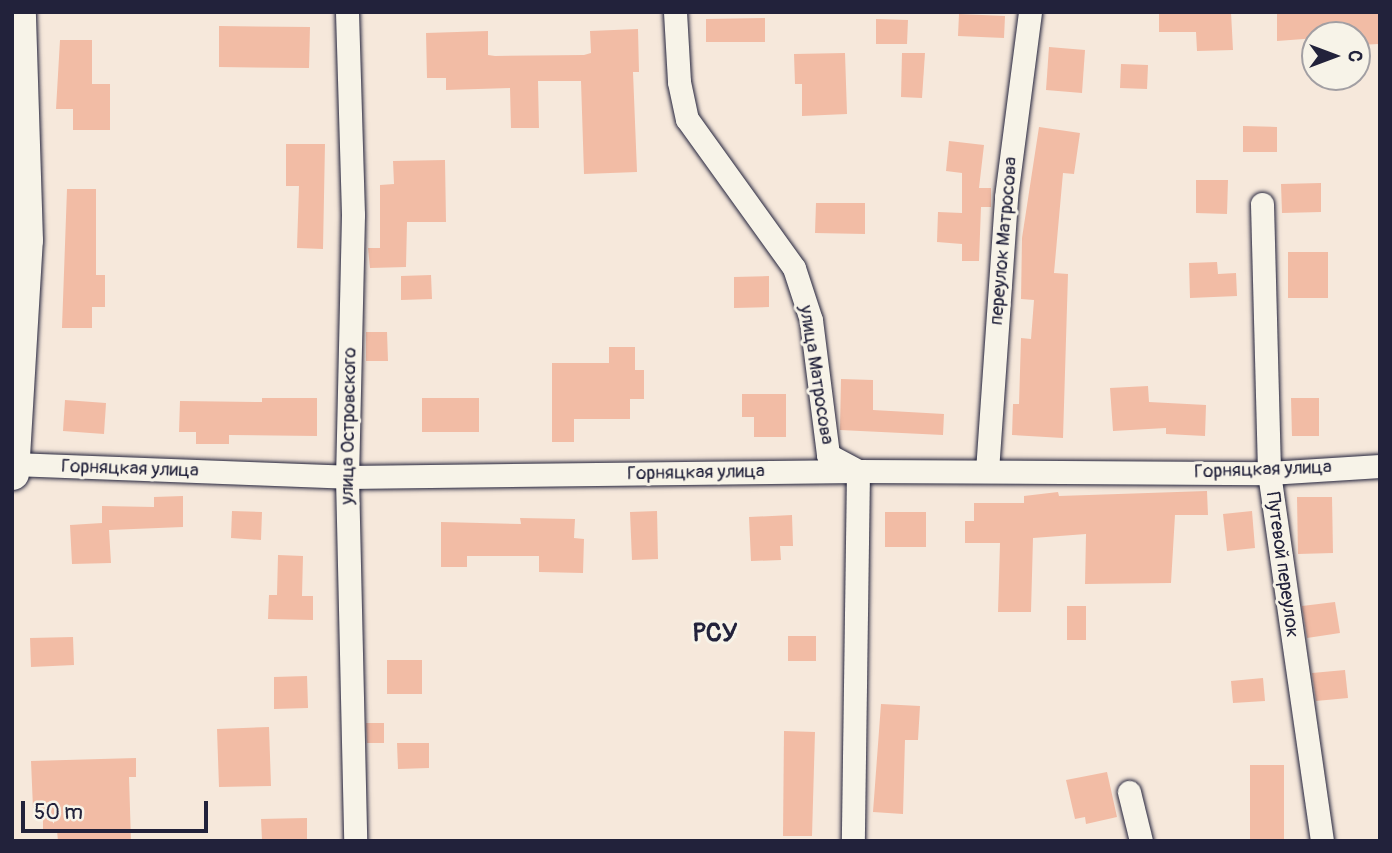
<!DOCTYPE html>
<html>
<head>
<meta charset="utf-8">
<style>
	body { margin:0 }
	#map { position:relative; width:1392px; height:853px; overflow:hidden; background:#f6e8db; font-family:Pangolin,sans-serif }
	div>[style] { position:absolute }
	.building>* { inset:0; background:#f2bca5 }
	.roads { filter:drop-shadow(0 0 2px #22223b) drop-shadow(0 0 2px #22223b) }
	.minor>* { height:23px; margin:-11.5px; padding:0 11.5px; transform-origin:11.5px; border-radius:11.5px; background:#f7f3e8 }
	.secondary>* { height:33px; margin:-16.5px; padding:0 16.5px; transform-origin:16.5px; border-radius:16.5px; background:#f7f3e8 }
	span { translate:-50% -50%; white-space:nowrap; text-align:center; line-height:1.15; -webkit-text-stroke:6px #f7f3e8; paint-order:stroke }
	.street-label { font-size:19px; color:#22223b }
	.district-label { font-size:26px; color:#22223b; font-weight:700 }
	.frame { position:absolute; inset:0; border:14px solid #22223b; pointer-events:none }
	.north { position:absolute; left:1301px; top:21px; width:70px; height:70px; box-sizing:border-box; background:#f7f3e8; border:2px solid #a29fa3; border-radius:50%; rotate:90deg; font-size:19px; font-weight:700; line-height:28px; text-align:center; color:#22223b }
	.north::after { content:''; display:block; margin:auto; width:24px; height:32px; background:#22223b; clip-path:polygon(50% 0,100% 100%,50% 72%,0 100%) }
	.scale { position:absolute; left:21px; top:801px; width:187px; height:32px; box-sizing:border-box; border:4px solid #22223b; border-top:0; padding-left:9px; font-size:21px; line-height:24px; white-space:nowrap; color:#22223b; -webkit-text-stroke:5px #f7f3e8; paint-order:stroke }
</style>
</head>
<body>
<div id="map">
	<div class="building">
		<i style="clip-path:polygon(1159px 12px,1231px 12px,1233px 50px,1197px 51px,1196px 32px,1159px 32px)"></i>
		<i style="clip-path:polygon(1277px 12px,1378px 12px,1379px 44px,1357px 45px,1357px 35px,1277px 41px)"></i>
		<i style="clip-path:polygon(959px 14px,1005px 16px,1004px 38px,958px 36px)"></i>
		<i style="clip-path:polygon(765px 18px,765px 42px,706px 42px,706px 19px)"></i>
		<i style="clip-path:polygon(876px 19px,908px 20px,907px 44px,876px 44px)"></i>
		<i style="clip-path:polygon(219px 26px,310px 27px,309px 68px,219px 67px)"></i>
		<i style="clip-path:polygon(638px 29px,639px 72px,633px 72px,637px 172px,584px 174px,581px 81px,538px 81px,539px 128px,511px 128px,510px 88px,446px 90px,446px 78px,427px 78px,426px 33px,488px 31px,488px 55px,495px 56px,584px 55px,591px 53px,590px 31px)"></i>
		<i style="clip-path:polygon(60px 40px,92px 40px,92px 84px,110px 84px,110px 130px,73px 130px,73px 109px,56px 109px)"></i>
		<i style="clip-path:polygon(1049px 47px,1085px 50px,1082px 93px,1046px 90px)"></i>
		<i style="clip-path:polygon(845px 53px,847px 114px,802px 116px,802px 84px,795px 84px,794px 54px)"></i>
		<i style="clip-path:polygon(902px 53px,925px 53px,922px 98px,901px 97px)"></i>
		<i style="clip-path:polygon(1121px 64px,1148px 65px,1147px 89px,1120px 88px)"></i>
		<i style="clip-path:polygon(1243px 126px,1277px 127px,1277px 152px,1243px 152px)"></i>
		<i style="clip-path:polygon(1039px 127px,1080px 133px,1074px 174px,1063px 173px,1054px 273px,1068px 274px,1063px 438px,1012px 435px,1013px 404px,1019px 404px,1021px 338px,1031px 339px,1034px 300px,1021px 299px,1022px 238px)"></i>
		<i style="clip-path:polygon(949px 141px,984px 145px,979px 188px,991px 188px,991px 207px,981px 207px,979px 261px,962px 261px,962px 244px,937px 242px,938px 212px,962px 213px,962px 173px,946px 171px)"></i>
		<i style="clip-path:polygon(286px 144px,325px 144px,323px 249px,297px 248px,299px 186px,286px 186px)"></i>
		<i style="clip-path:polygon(445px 160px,446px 222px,407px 222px,406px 267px,370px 268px,368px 248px,380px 248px,380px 185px,394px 184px,393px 161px)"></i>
		<i style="clip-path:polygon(1196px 180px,1228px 180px,1227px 214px,1196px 213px)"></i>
		<i style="clip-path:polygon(1321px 183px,1321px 212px,1282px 213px,1281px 184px)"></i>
		<i style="clip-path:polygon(67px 189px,96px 189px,96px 275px,105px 275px,105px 307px,92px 307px,92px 328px,62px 328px)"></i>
		<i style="clip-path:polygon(816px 203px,865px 203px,865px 234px,815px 233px)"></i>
		<i style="clip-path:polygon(1288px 252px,1328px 252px,1328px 298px,1288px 298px)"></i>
		<i style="clip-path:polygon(1217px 262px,1218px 274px,1236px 273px,1237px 296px,1190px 298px,1189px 263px)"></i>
		<i style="clip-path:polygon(431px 275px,432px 299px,401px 300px,401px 276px)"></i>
		<i style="clip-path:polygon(769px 276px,769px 307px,734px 308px,734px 277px)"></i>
		<i style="clip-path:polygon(366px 332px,387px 332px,388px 361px,366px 361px)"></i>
		<i style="clip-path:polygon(609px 347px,635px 347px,635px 370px,644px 370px,644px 399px,630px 399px,630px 419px,574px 419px,574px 442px,552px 442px,552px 363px,609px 363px)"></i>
		<i style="clip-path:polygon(841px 379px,873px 380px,873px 410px,944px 414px,943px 435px,840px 430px)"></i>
		<i style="clip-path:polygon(1148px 386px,1149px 402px,1206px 405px,1205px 436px,1166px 434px,1166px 428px,1113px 431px,1110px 388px)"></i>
		<i style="clip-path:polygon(742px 394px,786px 394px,786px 437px,754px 437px,754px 417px,742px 417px)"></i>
		<i style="clip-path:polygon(262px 398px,317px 398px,317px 436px,229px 435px,229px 444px,196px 444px,196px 432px,179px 432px,180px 401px,262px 402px)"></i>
		<i style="clip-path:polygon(422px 398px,479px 398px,479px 432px,422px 432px)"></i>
		<i style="clip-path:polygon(1291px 398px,1319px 398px,1319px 436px,1292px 436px)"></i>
		<i style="clip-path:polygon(65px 400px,106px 403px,104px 434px,63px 431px)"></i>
		<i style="clip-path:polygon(1207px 491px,1208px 515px,1175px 515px,1171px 583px,1085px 584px,1086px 534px,1033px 538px,1031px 612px,998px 612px,1000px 543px,965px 543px,965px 521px,974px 521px,974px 503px,1024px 503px,1024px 496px,1058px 492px,1059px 496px)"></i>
		<i style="clip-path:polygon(183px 496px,183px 527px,109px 530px,111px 563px,72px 564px,70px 525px,102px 523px,102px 506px,154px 507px,154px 497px)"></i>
		<i style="clip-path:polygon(1297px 497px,1332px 497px,1333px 553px,1298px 554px)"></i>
		<i style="clip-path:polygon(232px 511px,262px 512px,261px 540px,231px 538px)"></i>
		<i style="clip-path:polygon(657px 511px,658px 559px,632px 560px,630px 512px)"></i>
		<i style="clip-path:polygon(1252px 511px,1255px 548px,1227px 551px,1223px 514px)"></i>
		<i style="clip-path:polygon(885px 512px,926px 512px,926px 547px,885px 547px)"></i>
		<i style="clip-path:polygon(792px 515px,793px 546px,780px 546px,781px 560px,751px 561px,749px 517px)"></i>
		<i style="clip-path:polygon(520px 518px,575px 519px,574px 538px,584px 539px,583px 573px,539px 572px,539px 556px,467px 556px,467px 567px,441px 567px,441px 522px,521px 524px)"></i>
		<i style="clip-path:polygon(278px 555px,303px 556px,302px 596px,313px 596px,313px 620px,268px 619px,269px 595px,277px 595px)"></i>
		<i style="clip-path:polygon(1335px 602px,1340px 633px,1307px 638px,1302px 606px)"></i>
		<i style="clip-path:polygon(1067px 606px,1086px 606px,1086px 640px,1067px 640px)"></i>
		<i style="clip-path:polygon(788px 636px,816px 636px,816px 661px,788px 661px)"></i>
		<i style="clip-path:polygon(73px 637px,74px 665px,31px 667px,30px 638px)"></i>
		<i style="clip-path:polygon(387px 660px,422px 660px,422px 694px,387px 694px)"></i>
		<i style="clip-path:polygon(1345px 670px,1348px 698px,1316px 701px,1312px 673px)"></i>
		<i style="clip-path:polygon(307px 676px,308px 708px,274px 709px,274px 677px)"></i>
		<i style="clip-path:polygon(1263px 678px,1265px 701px,1233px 703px,1231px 681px)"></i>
		<i style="clip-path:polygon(881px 704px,920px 706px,918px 740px,905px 740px,903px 814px,873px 812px)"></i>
		<i style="clip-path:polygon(366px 723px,384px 723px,384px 743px,367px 743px)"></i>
		<i style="clip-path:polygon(269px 727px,271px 786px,219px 787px,217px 729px)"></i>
		<i style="clip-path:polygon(784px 731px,815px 732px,812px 836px,783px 836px)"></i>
		<i style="clip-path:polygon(397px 743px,429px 743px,429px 768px,398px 769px)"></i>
		<i style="clip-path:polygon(136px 758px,136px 777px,129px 777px,131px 841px,58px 841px,57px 831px,43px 832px,43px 808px,33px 808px,31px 761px)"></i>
		<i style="clip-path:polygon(1250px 765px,1284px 765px,1284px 841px,1250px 841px)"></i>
		<i style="clip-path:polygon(1107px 772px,1117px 817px,1086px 824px,1085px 817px,1075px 819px,1066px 780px)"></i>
		<i style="clip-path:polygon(307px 818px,307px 841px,262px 840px,261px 819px)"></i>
	</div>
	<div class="roads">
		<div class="minor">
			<i style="left:347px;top:12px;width:203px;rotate:88.3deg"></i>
			<i style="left:353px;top:215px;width:262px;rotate:91.3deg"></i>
			<i style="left:347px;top:477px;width:364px;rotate:88.7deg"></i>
			<i style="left:675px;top:12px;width:70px;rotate:86.7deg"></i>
			<i style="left:679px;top:82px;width:38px;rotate:78deg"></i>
			<i style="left:687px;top:119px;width:183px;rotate:54.3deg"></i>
			<i style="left:794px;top:268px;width:55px;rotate:71.9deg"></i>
			<i style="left:811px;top:320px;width:136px;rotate:82.8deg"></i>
			<i style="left:828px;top:455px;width:34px;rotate:28deg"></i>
			<i style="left:858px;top:471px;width:370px;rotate:90.8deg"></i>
			<i style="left:1262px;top:204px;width:269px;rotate:88.5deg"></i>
			<i style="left:1269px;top:473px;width:372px;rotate:81.8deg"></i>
			<i style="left:13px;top:464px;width:334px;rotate:2.2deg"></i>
			<i style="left:347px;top:477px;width:511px;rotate:-0.67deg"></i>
			<i style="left:858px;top:471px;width:411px;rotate:0.3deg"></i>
			<i style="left:1269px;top:473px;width:111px;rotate:-3.6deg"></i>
			<i style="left:987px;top:471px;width:275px;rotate:-86deg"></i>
			<i style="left:1006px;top:197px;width:187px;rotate:-82.6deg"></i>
			<i style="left:1129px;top:792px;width:50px;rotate:76.2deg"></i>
		</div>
		<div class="secondary">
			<i style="left:12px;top:473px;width:233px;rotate:-86.6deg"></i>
			<i style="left:26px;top:240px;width:228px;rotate:-91.8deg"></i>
		</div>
	</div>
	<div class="street-label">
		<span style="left:1004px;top:241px;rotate:-85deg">переулок Матросова</span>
		<span style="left:816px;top:375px;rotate:81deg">улица Матросова</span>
		<span style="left:349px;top:426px;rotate:-89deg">улица Островского</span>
		<span style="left:130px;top:469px;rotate:2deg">Горняцкая улица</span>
		<span style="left:1263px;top:470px;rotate:-2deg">Горняцкая улица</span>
		<span style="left:696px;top:473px;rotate:-1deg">Горняцкая улица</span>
		<span style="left:1282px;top:565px;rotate:82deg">Путевой переулок</span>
	</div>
	<div class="district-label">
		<span style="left:715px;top:634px">РСУ</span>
	</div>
	<div class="frame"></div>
	<div class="north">С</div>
	<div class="scale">50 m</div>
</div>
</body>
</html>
